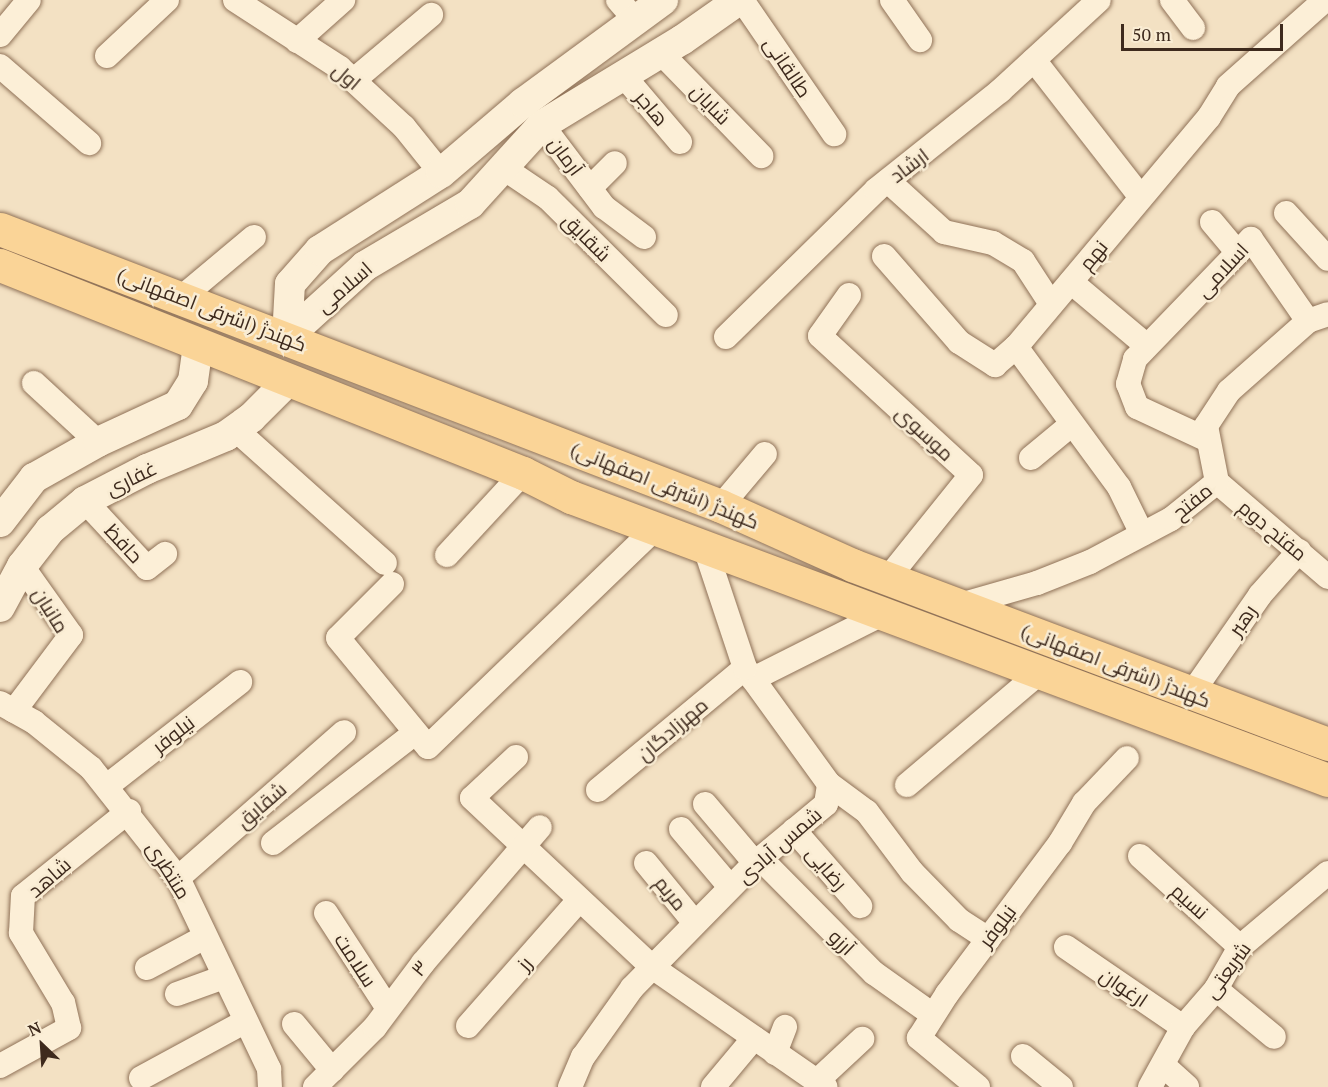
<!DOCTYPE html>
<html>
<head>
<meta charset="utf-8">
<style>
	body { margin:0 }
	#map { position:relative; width:1328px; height:1087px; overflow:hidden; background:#f3e1c3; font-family:"PT Serif",Cairo,serif }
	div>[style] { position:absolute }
	.roads { filter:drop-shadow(0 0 2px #8f7157) drop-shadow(0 0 2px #8f7157) }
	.minor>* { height:24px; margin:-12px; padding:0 12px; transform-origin:12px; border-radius:12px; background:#fcefd7 }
	.tertiary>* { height:30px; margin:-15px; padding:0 15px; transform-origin:15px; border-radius:15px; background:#fcefd7 }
	.primary>* { height:33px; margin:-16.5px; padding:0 16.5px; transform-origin:16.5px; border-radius:16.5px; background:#fad497 }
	span { translate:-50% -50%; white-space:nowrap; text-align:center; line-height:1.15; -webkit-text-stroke:5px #f9ecd3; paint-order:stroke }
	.street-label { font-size:20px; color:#3e2a1d }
	.north { position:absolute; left:12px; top:1015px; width:60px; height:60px; -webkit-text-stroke:4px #f9ecd3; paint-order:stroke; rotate:335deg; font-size:16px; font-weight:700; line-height:24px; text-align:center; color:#3e2a1d }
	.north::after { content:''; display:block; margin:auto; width:21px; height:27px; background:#3e2a1d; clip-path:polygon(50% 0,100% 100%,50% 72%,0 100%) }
	.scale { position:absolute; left:1121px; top:24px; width:162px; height:27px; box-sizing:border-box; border:3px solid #3e2a1d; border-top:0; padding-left:8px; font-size:18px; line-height:21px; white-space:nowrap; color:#3e2a1d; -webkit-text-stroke:4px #f9ecd3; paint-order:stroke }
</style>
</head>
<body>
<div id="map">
	<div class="roads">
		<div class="minor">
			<i style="left:235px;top:0;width:125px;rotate:32.9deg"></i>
			<i style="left:340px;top:68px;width:87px;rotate:42.7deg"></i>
			<i style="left:404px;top:127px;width:59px;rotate:51.2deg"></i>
			<i style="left:618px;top:0;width:28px;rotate:49deg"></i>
			<i style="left:742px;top:0;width:163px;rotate:55.5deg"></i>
			<i style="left:892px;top:0;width:49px;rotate:55deg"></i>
			<i style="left:1172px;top:0;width:35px;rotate:53deg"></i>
			<i style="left:0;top:35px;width:45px;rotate:-50.4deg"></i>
			<i style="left:297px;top:41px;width:62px;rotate:-41.7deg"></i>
			<i style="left:661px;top:53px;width:144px;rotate:45.8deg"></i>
			<i style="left:107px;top:56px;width:82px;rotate:-43deg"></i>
			<i style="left:1034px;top:60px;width:172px;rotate:52.1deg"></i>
			<i style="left:0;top:66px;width:118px;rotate:40.9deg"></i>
			<i style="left:623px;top:75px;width:88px;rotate:49.6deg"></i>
			<i style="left:354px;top:80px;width:101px;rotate:-40.2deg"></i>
			<i style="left:542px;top:125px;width:103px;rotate:52.9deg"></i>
			<i style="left:604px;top:207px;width:50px;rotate:36.9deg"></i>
			<i style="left:502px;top:167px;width:55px;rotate:34deg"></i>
			<i style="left:548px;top:198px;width:166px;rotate:44.8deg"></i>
			<i style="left:888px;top:181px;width:76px;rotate:42.3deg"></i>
			<i style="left:944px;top:232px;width:50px;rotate:12.7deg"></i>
			<i style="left:993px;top:243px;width:35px;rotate:31deg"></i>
			<i style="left:1023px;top:261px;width:51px;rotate:56.9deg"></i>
			<i style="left:590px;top:188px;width:35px;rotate:-45deg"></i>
			<i style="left:1286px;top:213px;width:62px;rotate:47.6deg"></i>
			<i style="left:1212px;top:222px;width:40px;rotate:50deg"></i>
			<i style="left:884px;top:256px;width:114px;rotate:48.9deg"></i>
			<i style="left:959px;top:342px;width:43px;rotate:32.6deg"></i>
			<i style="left:995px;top:365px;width:28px;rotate:-41deg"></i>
			<i style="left:1071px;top:282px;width:99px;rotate:40.1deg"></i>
			<i style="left:849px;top:295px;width:50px;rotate:125.3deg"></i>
			<i style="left:820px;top:336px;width:205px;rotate:42.6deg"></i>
			<i style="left:971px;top:475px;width:131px;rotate:128.8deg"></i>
			<i style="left:181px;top:298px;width:95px;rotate:-39.9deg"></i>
			<i style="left:726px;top:337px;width:210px;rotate:-44.4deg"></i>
			<i style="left:876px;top:190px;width:159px;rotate:-38.6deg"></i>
			<i style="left:1000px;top:91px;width:134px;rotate:-42.6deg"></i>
			<i style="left:34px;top:383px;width:87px;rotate:42.7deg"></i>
			<i style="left:235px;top:429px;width:201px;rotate:41.8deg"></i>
			<i style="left:1208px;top:440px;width:78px;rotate:-155.1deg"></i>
			<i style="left:1137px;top:407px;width:25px;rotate:-111deg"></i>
			<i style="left:1128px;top:384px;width:26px;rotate:-74deg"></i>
			<i style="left:1135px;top:359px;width:167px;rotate:-46deg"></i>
			<i style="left:1251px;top:239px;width:100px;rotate:55.2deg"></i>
			<i style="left:1031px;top:458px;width:53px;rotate:-39.7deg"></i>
			<i style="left:1217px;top:482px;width:146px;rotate:40.6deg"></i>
			<i style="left:85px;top:501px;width:91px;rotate:47.2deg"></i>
			<i style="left:147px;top:568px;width:23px;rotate:-38deg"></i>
			<i style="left:721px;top:506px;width:68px;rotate:-49.8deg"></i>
			<i style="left:1142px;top:534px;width:52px;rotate:-116.1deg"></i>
			<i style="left:1119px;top:487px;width:174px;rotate:-126.3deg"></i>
			<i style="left:1016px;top:347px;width:300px;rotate:-50deg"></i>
			<i style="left:1209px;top:117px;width:36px;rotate:-58deg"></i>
			<i style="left:1228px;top:86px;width:130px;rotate:-41.6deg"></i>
			<i style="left:447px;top:555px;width:112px;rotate:-47.2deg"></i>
			<i style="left:392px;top:584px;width:76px;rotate:135deg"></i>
			<i style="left:338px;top:638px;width:141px;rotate:50.5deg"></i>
			<i style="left:428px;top:747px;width:318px;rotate:-43.9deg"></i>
			<i style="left:960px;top:605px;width:80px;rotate:-15.9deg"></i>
			<i style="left:1037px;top:583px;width:57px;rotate:-21.6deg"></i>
			<i style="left:1090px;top:562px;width:92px;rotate:-28deg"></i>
			<i style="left:1171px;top:519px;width:59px;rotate:-38.8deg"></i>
			<i style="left:1217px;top:482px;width:57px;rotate:-101.1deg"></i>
			<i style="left:1206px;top:426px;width:42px;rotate:-56.7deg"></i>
			<i style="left:1229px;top:391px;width:106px;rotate:-41.5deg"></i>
			<i style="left:1308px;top:321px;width:21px;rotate:-19deg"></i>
			<i style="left:753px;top:679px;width:144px;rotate:-26.7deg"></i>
			<i style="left:1192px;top:693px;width:119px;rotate:-55.2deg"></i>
			<i style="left:1260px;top:595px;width:59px;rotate:-48.4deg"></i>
			<i style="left:0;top:703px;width:39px;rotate:29deg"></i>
			<i style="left:34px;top:722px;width:73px;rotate:38.9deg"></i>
			<i style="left:91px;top:768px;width:140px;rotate:51.7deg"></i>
			<i style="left:178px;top:878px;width:212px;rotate:64.5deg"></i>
			<i style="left:269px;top:1069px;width:18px;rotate:87deg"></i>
			<i style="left:14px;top:711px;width:95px;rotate:-53.1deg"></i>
			<i style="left:71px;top:635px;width:85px;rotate:-125.4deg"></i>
			<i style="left:516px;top:757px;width:60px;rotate:137deg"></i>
			<i style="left:472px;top:798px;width:247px;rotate:43.2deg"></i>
			<i style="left:652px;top:967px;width:211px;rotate:34.7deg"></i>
			<i style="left:829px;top:784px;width:47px;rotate:36.4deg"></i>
			<i style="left:867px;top:812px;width:75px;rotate:53.1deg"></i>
			<i style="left:912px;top:872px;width:67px;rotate:45.6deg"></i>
			<i style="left:959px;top:920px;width:35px;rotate:33deg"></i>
			<i style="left:907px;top:785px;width:173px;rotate:-40.3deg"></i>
			<i style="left:107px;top:786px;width:169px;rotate:-38deg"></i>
			<i style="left:598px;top:790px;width:191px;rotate:-39.7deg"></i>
			<i style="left:705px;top:804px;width:77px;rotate:49.7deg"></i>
			<i style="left:681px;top:829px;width:76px;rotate:49.8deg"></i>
			<i style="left:794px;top:830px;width:101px;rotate:49deg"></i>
			<i style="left:273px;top:843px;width:180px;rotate:-37.8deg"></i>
			<i style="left:1140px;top:856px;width:135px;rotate:42.3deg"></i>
			<i style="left:760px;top:858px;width:162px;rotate:45.3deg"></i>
			<i style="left:874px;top:973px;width:72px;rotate:35.4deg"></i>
			<i style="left:646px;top:863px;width:77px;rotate:50.8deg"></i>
			<i style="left:178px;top:878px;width:221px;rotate:-41.3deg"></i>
			<i style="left:326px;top:913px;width:112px;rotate:57deg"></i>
			<i style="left:1066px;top:947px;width:142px;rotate:34.4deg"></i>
			<i style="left:147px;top:968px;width:66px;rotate:-28.1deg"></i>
			<i style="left:1216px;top:989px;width:75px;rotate:39.6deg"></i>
			<i style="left:177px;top:994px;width:50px;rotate:-19.9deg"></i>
			<i style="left:294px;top:1024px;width:60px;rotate:50.4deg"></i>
			<i style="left:468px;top:1026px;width:168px;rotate:-48.6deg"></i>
			<i style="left:775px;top:1053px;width:28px;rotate:-69deg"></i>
			<i style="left:1023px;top:1056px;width:49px;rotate:39.2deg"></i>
			<i style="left:0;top:1066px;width:79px;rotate:-28.8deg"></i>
			<i style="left:69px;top:1028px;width:26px;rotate:-103deg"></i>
			<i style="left:63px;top:1003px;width:82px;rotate:-121deg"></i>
			<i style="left:21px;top:933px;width:37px;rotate:-87deg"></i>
			<i style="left:23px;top:896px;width:136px;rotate:-38.7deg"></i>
			<i style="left:1164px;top:1066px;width:31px;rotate:42deg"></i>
			<i style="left:141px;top:1078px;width:119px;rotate:-28.5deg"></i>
			<i style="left:817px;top:1081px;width:62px;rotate:-43deg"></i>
			<i style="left:315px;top:1087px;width:85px;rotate:-45deg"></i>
			<i style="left:375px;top:1027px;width:80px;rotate:-53.1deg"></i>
			<i style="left:423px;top:963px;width:179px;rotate:-49.3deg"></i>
			<i style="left:570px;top:1087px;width:33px;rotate:-67deg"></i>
			<i style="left:583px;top:1057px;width:85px;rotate:-54.6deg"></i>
			<i style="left:632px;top:988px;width:175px;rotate:-45.5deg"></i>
			<i style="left:755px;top:863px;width:92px;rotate:-39.7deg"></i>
			<i style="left:826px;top:804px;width:20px;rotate:-81deg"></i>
			<i style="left:829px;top:784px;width:143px;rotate:-125.9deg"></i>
			<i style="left:745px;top:668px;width:130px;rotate:-108.4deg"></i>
			<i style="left:713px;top:1087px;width:64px;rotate:-50.1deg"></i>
			<i style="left:978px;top:1087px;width:77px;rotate:-140.3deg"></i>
			<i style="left:919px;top:1038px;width:52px;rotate:-57.5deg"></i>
			<i style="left:947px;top:994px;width:189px;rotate:-53.2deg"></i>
			<i style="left:1060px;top:843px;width:47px;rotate:-59deg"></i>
			<i style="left:1084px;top:803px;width:62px;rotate:-46.3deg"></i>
			<i style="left:1150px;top:1087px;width:68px;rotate:-61.2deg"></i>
			<i style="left:1183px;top:1027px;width:50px;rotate:-49deg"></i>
			<i style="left:1216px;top:989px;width:48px;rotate:-60.3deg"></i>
			<i style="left:1240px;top:947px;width:115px;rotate:-40.1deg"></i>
		</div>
		<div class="tertiary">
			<i style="left:287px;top:337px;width:105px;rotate:-42.3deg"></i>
			<i style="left:365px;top:266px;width:122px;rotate:-30.6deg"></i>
			<i style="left:470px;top:204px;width:107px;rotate:-47.7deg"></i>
			<i style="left:542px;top:125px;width:164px;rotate:-31.3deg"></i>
			<i style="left:682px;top:40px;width:70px;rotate:-35.1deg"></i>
			<i style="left:287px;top:337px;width:53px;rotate:-86.8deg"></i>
			<i style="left:290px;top:284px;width:45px;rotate:-48.6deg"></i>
			<i style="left:320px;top:250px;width:143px;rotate:-32.5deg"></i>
			<i style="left:441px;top:173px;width:108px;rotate:-40.5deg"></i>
			<i style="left:523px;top:103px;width:174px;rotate:-36.3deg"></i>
			<i style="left:0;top:522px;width:56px;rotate:-52.3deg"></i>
			<i style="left:34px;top:478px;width:73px;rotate:-29.4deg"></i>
			<i style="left:98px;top:442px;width:88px;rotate:-24.8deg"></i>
			<i style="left:178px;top:405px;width:28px;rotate:-58deg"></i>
			<i style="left:193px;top:381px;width:37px;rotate:-82deg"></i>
			<i style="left:0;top:607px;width:47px;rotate:-61.8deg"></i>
			<i style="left:22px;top:566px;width:46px;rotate:-52.1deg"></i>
			<i style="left:50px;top:530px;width:45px;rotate:-39.6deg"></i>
			<i style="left:85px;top:501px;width:70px;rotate:-27.3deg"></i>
			<i style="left:147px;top:469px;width:86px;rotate:-22.7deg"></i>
			<i style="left:226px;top:436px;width:31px;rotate:-36deg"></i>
			<i style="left:251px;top:418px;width:54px;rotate:-45deg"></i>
		</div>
		<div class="primary">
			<i style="left:0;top:229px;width:772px;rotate:21.02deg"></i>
			<i style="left:721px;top:506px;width:144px;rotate:24.2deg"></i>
			<i style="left:852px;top:565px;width:509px;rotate:20.61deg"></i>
			<i style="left:0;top:265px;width:563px;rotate:21.69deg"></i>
			<i style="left:523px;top:473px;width:54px;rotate:26.6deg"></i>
			<i style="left:571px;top:497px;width:808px;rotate:20.5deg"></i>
		</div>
	</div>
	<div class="street-label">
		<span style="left:788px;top:67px;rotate:56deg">طالقانی</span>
		<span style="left:347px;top:76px;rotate:40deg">اول</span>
		<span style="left:711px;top:104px;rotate:46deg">شایان</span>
		<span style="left:652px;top:108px;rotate:50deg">هاجر</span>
		<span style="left:566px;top:156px;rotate:53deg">آرمان</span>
		<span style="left:909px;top:165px;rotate:-37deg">ارشاد</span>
		<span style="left:587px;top:237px;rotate:45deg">شقایق</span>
		<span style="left:1093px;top:255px;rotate:-51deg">نهم</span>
		<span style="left:1222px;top:270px;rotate:-47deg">اسلامی</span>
		<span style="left:344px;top:287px;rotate:-41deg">اسلامی</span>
		<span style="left:212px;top:309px;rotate:21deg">کهندژ (اشرفی اصفهانی)</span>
		<span style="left:925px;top:433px;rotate:43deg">موسوی</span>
		<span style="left:131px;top:478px;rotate:-26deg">غفاری</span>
		<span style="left:665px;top:485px;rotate:22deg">کهندژ (اشرفی اصفهانی)</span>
		<span style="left:1192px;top:501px;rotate:-39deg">مفتح</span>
		<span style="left:1273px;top:530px;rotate:40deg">مفتح دوم</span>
		<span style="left:124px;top:543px;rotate:47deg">حافظ</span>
		<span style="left:51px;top:610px;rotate:58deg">مانیان</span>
		<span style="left:1242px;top:620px;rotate:-55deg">رهبر</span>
		<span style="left:1116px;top:665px;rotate:21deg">کهندژ (اشرفی اصفهانی)</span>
		<span style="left:672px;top:729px;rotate:-40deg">مهرزادگان</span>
		<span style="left:173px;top:734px;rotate:-38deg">نیلوفر</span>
		<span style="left:261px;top:805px;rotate:-41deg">شقایق</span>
		<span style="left:779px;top:845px;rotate:-41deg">شمس آبادی</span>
		<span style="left:827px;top:868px;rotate:49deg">رضایی</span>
		<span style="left:169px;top:870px;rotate:58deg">منتظری</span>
		<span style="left:49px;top:877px;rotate:-41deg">شاهد</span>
		<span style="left:671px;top:893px;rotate:51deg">مریم</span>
		<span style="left:1190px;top:901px;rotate:42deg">نسیم</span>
		<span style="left:997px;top:926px;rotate:-53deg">نیلوفر</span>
		<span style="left:842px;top:942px;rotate:44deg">آرزو</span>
		<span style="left:356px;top:960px;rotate:57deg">سلامت</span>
		<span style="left:524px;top:963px;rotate:-49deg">رز</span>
		<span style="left:419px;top:968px;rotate:-50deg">۳</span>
		<span style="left:1227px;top:970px;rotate:-54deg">شریعتی</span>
		<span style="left:1124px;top:987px;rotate:34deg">ارغوان</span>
	</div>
	<div class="north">N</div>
	<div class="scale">50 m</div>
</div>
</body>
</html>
